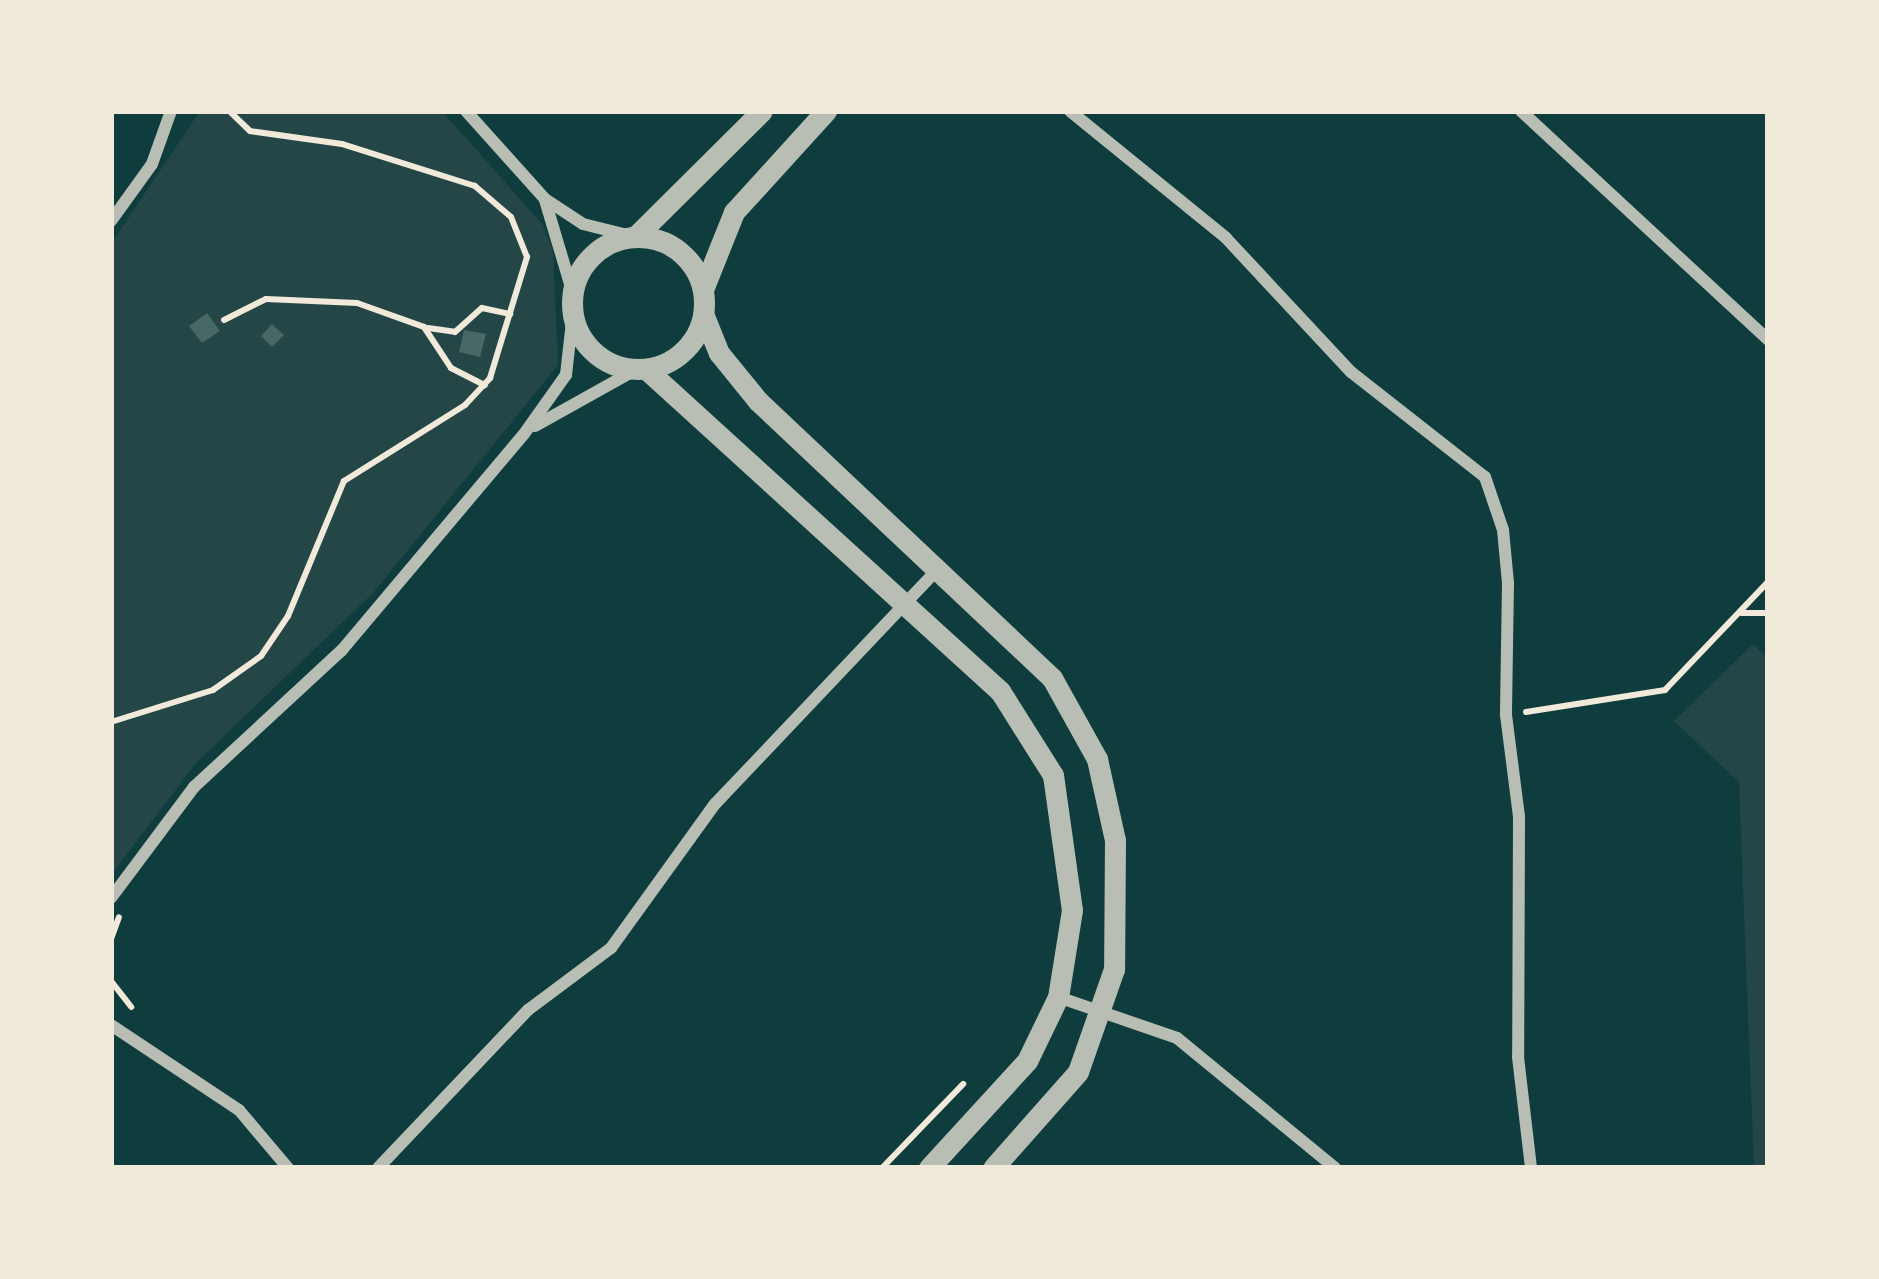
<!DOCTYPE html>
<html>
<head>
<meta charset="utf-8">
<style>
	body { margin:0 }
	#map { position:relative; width:1879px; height:1279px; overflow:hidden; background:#0f3d3e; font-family:Roboto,sans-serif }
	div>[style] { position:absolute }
	.green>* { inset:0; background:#244646 }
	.building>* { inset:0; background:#486865 }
	.path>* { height:6px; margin:-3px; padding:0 3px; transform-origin:3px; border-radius:3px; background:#f1e9da }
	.minor>* { height:12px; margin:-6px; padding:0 6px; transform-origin:6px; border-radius:6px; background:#b8beb3 }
	.tertiary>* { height:21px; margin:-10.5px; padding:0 10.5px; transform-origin:10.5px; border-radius:10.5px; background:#b8beb3 }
	.tertiary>.ring { margin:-10.5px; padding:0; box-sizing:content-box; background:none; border:21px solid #b8beb3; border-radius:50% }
	span { translate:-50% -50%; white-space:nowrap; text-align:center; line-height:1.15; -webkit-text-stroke:9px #f1e9da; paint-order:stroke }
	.frame { position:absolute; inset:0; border:114px solid #f1e9da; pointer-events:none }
</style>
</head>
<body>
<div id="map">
	<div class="green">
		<i style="clip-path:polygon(200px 111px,442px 111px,543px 225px,553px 251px,558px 365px,373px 593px,196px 763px,111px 875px,111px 244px)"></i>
		<i style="clip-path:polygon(1753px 644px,1768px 659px,1768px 1168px,1754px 1168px,1739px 782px,1674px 721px)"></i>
	</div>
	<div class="building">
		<i style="clip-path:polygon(207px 313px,220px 331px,202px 343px,189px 326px)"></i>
		<i style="clip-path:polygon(272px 324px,284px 335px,272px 347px,261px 336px)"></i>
		<i style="clip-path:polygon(464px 330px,486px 334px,480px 357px,459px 352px)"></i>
	</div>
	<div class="path">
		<i style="left:224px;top:320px;width:47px;rotate:-26.6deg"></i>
		<i style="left:266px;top:299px;width:91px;rotate:2.5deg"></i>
		<i style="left:357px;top:303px;width:71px;rotate:19.7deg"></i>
		<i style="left:424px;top:327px;width:49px;rotate:56.6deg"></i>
		<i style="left:451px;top:368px;width:38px;rotate:27deg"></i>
		<i style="left:428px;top:328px;width:27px;rotate:8deg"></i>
		<i style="left:455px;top:332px;width:36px;rotate:-42deg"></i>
		<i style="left:482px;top:308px;width:29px;rotate:12deg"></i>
		<i style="left:1741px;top:613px;width:27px"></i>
		<i style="left:1526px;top:712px;width:141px;rotate:-9deg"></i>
		<i style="left:1665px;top:690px;width:149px;rotate:-46.4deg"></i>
		<i style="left:111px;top:722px;width:107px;rotate:-17.4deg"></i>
		<i style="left:213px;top:690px;width:59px;rotate:-35.3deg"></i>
		<i style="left:261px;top:656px;width:48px;rotate:-56deg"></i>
		<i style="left:288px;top:616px;width:146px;rotate:-67.5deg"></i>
		<i style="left:344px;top:481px;width:143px;rotate:-32.1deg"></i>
		<i style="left:465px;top:405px;width:37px;rotate:-47deg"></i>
		<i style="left:490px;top:378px;width:127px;rotate:-73deg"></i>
		<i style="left:527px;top:257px;width:43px;rotate:-111.8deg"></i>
		<i style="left:511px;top:217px;width:48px;rotate:-139.3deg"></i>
		<i style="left:475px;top:186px;width:139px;rotate:-162.5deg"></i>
		<i style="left:342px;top:144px;width:93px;rotate:-172deg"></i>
		<i style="left:250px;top:131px;width:29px;rotate:-136deg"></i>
		<i style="left:111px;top:939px;width:23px;rotate:-70deg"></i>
		<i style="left:111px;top:981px;width:33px;rotate:52deg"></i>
		<i style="left:882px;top:1168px;width:117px;rotate:-46deg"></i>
	</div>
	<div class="minor">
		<i style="left:466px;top:111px;width:118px;rotate:48.1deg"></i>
		<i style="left:545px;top:199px;width:45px;rotate:33.3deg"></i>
		<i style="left:583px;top:224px;width:49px;rotate:14deg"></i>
		<i style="left:1070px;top:111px;width:201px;rotate:39.1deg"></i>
		<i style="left:1226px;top:238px;width:183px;rotate:47deg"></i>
		<i style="left:1351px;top:372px;width:170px;rotate:38.1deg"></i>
		<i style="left:1485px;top:477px;width:56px;rotate:71.2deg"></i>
		<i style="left:1503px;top:530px;width:53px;rotate:84.6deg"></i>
		<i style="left:1508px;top:583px;width:132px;rotate:90.9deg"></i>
		<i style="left:1506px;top:715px;width:103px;rotate:82.7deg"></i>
		<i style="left:1519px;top:817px;width:240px;rotate:90.2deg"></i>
		<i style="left:1518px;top:1057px;width:112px;rotate:83.3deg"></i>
		<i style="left:1521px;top:111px;width:337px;rotate:42.8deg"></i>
		<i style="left:545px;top:200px;width:98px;rotate:73.4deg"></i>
		<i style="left:111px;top:221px;width:70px;rotate:-54.3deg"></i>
		<i style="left:152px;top:164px;width:56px;rotate:-70.3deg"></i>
		<i style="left:535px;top:426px;width:117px;rotate:-29.2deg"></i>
		<i style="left:111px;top:898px;width:139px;rotate:-53.2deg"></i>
		<i style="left:194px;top:787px;width:202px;rotate:-42.8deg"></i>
		<i style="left:342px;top:650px;width:282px;rotate:-49.9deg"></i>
		<i style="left:524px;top:434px;width:72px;rotate:-54.6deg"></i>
		<i style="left:566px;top:375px;width:62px;rotate:-83.6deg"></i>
		<i style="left:1058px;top:997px;width:126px;rotate:19deg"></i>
		<i style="left:1177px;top:1038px;width:205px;rotate:39.4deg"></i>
		<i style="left:111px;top:1025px;width:154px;rotate:33.6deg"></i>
		<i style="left:239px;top:1110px;width:76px;rotate:49.8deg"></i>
		<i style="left:378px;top:1168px;width:218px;rotate:-46.5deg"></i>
		<i style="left:528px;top:1010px;width:104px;rotate:-36.8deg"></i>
		<i style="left:611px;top:948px;width:178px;rotate:-54.2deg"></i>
		<i style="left:715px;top:804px;width:323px;rotate:-46.5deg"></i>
	</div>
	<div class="tertiary">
		<i style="left:636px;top:236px;width:177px;rotate:-44.8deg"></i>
		<i class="ring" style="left:572px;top:237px;width:111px;height:111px"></i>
		<i style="left:704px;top:287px;width:81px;rotate:-68.2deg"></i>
		<i style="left:734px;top:212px;width:137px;rotate:-47.7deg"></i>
		<i style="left:704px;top:316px;width:40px;rotate:68deg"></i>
		<i style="left:719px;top:353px;width:62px;rotate:50.9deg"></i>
		<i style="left:758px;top:401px;width:404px;rotate:43.3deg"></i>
		<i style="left:1052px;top:678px;width:93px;rotate:60.9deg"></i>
		<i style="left:1097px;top:759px;width:83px;rotate:77.5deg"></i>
		<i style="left:1115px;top:840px;width:129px;rotate:90.4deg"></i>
		<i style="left:1114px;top:969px;width:109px;rotate:109.3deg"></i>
		<i style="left:1078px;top:1072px;width:128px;rotate:131.5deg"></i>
		<i style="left:646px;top:369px;width:479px;rotate:42.3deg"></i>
		<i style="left:1000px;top:691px;width:99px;rotate:57.8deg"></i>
		<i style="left:1053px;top:775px;width:136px;rotate:82deg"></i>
		<i style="left:1072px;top:910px;width:88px;rotate:99.1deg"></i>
		<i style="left:1058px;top:997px;width:71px;rotate:115.8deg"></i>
		<i style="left:1027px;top:1061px;width:145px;rotate:132.5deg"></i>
	</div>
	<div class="frame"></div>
</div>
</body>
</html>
